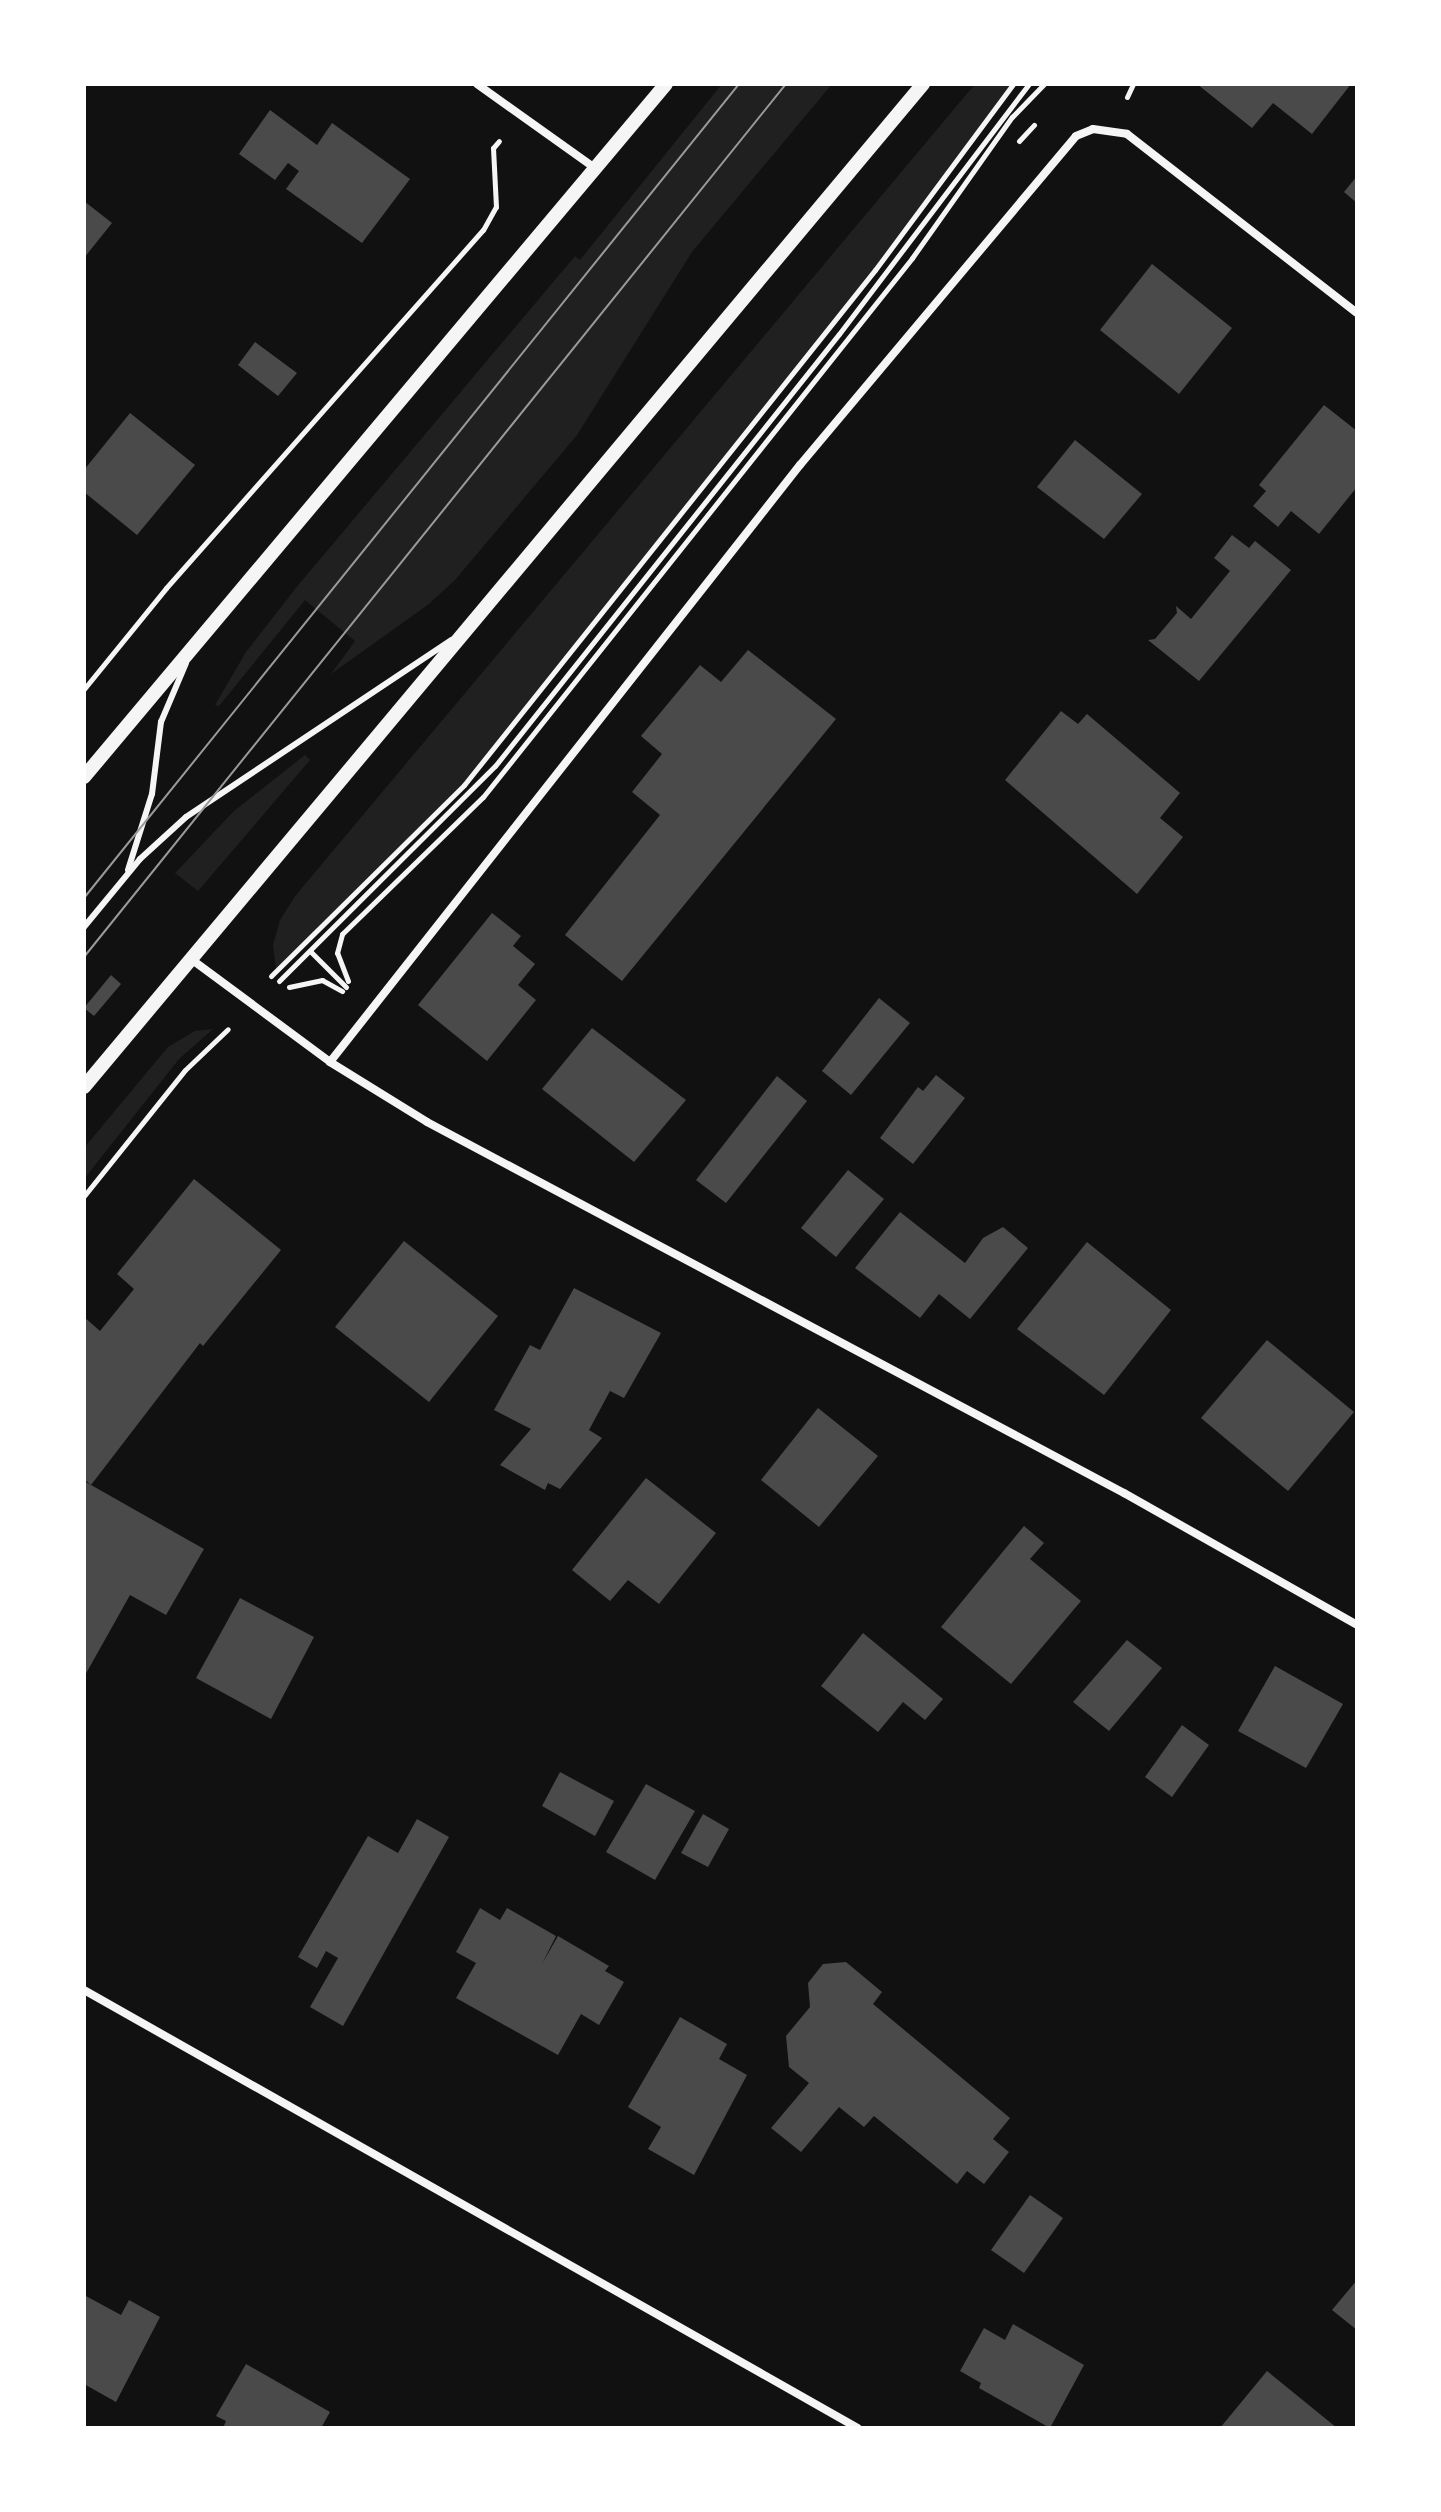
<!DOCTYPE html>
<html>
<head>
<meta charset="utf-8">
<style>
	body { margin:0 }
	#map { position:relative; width:1441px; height:2512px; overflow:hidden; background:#111; font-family:Helvetica,sans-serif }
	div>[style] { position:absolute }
	.green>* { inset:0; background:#202020 }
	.building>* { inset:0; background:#4a4a4a }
	.path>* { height:5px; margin:-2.5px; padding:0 2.5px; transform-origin:2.5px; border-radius:2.5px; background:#f5f5f5 }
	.service>* { height:6px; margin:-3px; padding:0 3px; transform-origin:3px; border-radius:3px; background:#f5f5f5 }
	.minor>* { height:8px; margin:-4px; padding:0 4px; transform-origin:4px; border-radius:4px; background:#f5f5f5 }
	.tertiary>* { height:14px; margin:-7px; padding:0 7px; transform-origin:7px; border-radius:7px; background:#f5f5f5 }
	.tram>* { height:2px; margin:-1px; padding:0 1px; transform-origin:1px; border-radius:1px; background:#9a9a9a }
	span { translate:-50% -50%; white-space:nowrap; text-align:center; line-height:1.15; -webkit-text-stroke:8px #fff; paint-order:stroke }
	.frame { position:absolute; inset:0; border:86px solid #fff; pointer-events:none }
</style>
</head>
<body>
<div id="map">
	<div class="green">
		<i style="clip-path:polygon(722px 84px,832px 84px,692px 252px,577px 435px,455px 580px,429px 604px,331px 674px,355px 641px,305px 600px,219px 706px,215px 705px,246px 652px,295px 589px,575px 256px,580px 260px)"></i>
		<i style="clip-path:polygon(975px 84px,1013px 84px,875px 270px,464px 785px,276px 969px,273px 945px,280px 920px,296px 895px)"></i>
		<i style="clip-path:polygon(305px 755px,310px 760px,198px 891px,175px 873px,234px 811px)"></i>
		<i style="clip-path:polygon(213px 1029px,179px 1059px,84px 1179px,84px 1148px,168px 1047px,195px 1031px)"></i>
	</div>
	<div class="building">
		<i style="clip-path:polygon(1197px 84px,1351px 84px,1312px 134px,1273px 103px,1252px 128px)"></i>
		<i style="clip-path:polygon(270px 110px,317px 145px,332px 123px,410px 179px,362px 243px,286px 189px,299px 171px,288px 163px,275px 180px,239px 154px)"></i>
		<i style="clip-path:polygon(1357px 176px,1357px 203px,1344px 192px)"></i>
		<i style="clip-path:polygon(84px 201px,112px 223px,84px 258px)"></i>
		<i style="clip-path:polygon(1152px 264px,1232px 328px,1179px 394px,1100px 330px)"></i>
		<i style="clip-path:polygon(255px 342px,297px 373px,278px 396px,238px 365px)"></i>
		<i style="clip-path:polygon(1324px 405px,1357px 431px,1357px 487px,1319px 534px,1291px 511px,1278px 527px,1253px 506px,1266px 491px,1259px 485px)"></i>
		<i style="clip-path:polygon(130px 413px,195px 465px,137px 535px,84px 492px,84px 470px)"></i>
		<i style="clip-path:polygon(1075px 440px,1142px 494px,1104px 539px,1037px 487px)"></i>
		<i style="clip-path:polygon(1232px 535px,1249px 548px,1255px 541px,1291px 570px,1199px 681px,1148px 640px,1155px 639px,1177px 613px,1176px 606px,1191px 619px,1230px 571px,1214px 558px)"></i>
		<i style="clip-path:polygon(748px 650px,836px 719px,622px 981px,565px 935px,660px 815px,632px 792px,662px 754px,641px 736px,700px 665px,721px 682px)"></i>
		<i style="clip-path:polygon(1061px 711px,1078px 724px,1087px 714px,1180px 793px,1160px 818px,1183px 837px,1137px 894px,1005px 780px)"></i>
		<i style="clip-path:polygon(492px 913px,521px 936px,513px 946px,535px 964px,518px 985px,536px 1000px,487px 1061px,418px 1005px)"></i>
		<i style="clip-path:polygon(111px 975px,121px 984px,94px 1016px,84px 1008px)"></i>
		<i style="clip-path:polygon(879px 998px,910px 1023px,851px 1095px,822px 1071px)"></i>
		<i style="clip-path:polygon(592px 1028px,686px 1100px,634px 1162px,542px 1089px)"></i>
		<i style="clip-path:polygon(936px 1075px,965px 1098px,913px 1164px,880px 1138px,918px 1087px,923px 1091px)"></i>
		<i style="clip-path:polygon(777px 1076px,807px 1101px,726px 1203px,696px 1180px)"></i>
		<i style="clip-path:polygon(848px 1170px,884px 1199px,836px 1257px,801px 1228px)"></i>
		<i style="clip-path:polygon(194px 1179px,281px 1250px,203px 1346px,200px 1343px,91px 1485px,84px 1479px,84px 1317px,100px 1331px,134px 1289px,117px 1274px)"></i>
		<i style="clip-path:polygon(900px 1212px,965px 1263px,983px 1238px,1003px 1227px,1028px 1248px,970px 1319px,939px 1294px,920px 1318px,855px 1268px)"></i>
		<i style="clip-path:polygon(404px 1241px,498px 1316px,429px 1402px,335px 1327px)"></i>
		<i style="clip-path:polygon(1087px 1242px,1171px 1310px,1104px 1395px,1017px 1329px)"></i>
		<i style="clip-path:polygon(574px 1288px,661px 1333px,624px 1398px,610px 1391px,589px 1430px,602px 1438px,560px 1489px,548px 1483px,545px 1490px,500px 1465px,531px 1429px,494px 1410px,530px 1345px,540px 1350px)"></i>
		<i style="clip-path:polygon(1267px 1340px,1354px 1412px,1288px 1491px,1201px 1418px)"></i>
		<i style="clip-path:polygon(818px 1408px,878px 1456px,819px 1527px,761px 1480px)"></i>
		<i style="clip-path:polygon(646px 1478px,716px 1533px,659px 1604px,628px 1580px,610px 1601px,572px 1570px)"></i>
		<i style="clip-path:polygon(84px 1481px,204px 1549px,166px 1615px,130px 1595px,84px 1677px)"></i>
		<i style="clip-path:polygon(1024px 1526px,1044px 1543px,1030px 1559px,1081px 1601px,1011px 1684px,941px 1627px)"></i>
		<i style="clip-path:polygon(240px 1598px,314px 1637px,271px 1719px,196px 1678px)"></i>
		<i style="clip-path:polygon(863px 1633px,943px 1699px,925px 1720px,903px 1702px,878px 1732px,821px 1686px)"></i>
		<i style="clip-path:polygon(1127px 1640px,1162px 1668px,1109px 1731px,1073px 1702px)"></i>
		<i style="clip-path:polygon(1275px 1666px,1343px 1704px,1306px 1768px,1238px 1731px)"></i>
		<i style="clip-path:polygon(1182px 1725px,1209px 1745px,1172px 1797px,1145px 1777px)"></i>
		<i style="clip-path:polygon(560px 1772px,614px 1801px,595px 1836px,542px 1806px)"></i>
		<i style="clip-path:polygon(646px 1784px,695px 1811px,655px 1880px,606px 1852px)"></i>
		<i style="clip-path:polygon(703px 1814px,729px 1829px,708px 1867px,681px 1853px)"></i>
		<i style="clip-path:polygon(417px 1819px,449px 1837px,343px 2026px,310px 2007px,338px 1958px,326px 1951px,317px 1968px,298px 1957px,368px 1836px,398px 1853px)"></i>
		<i style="clip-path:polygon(480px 1908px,500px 1920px,507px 1908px,556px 1936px,542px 1964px,558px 1936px,609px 1966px,605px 1971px,624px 1982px,599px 2025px,581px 2014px,558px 2055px,456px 1998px,476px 1963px,456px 1952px)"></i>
		<i style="clip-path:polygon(846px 1962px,882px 1992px,873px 2004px,1010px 2118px,993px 2139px,1009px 2152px,984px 2184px,967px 2171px,957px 2184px,874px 2116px,864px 2127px,839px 2107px,801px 2152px,771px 2128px,809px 2083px,789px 2067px,786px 2036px,810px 2007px,808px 1983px,823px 1964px)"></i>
		<i style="clip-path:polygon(680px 2017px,727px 2044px,719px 2059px,747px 2075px,694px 2175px,648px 2149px,661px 2127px,628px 2107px)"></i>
		<i style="clip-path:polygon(1030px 2195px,1063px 2218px,1024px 2273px,991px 2250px)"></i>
		<i style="clip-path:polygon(1357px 2280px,1357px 2330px,1332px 2310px)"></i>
		<i style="clip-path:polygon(84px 2295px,121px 2315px,129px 2300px,160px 2317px,116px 2402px,84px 2384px)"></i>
		<i style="clip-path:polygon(1013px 2324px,1084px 2365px,1050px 2428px,979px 2388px,981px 2383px,960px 2371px,984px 2328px,1005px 2340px)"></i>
		<i style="clip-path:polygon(246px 2364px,330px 2412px,321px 2428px,223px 2428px,226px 2421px,216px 2416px)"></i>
		<i style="clip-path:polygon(1267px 2371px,1337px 2428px,1220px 2428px)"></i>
	</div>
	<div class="path">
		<i style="left:1127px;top:97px;width:14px;rotate:-65deg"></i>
		<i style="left:1019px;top:141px;width:22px;rotate:-47deg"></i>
		<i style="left:84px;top:689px;width:130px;rotate:-50.9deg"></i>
		<i style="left:166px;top:588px;width:478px;rotate:-48.5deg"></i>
		<i style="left:483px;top:230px;width:26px;rotate:-61deg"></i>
		<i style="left:496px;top:207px;width:59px;rotate:-92.9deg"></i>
		<i style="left:493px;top:148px;width:9px;rotate:-49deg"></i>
		<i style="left:310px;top:951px;width:51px;rotate:45deg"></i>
		<i style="left:271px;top:976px;width:272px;rotate:-44.7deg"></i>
		<i style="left:464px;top:785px;width:659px;rotate:-51.41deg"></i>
		<i style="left:875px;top:270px;width:232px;rotate:-53.4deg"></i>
		<i style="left:279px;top:981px;width:305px;rotate:-44.9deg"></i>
		<i style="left:495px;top:766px;width:552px;rotate:-51.47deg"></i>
		<i style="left:839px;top:334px;width:314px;rotate:-52.8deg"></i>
		<i style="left:348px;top:981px;width:30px;rotate:-111deg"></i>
		<i style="left:337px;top:953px;width:20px;rotate:-75deg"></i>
		<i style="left:342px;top:934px;width:197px;rotate:-44.2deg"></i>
		<i style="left:483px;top:797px;width:689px;rotate:-51.48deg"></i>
		<i style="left:912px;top:258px;width:173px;rotate:-54.7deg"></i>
		<i style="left:1012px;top:117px;width:46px;rotate:-45.9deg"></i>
		<i style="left:289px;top:987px;width:34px;rotate:-12deg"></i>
		<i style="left:322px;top:980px;width:23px;rotate:29deg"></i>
		<i style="left:84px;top:1196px;width:161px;rotate:-51.3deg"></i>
		<i style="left:185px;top:1070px;width:59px;rotate:-43.6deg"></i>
	</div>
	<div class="service">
		<i style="left:128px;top:870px;width:80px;rotate:-72.5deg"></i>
		<i style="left:152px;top:794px;width:73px;rotate:-82.9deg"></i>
		<i style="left:161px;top:722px;width:64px;rotate:-67deg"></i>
		<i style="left:84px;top:927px;width:88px;rotate:-50.5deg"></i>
		<i style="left:140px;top:859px;width:62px;rotate:-42.4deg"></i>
		<i style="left:186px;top:817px;width:319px;rotate:-33.7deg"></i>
	</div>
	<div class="minor">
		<i style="left:477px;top:84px;width:146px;rotate:35.5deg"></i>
		<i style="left:191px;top:959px;width:173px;rotate:36.5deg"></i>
		<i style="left:330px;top:1062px;width:114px;rotate:31.7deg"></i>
		<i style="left:427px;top:1122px;width:790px;rotate:28.03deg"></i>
		<i style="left:1124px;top:1493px;width:268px;rotate:29.5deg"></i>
		<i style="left:330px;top:1062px;width:760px;rotate:-51.79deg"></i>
		<i style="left:800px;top:465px;width:429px;rotate:-50deg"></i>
		<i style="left:1076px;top:136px;width:18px;rotate:-22deg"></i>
		<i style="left:1093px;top:129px;width:34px;rotate:8deg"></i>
		<i style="left:1127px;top:134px;width:291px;rotate:37.9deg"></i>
		<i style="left:84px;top:1990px;width:889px;rotate:29.51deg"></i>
	</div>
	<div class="tertiary">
		<i style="left:84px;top:777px;width:905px;rotate:-49.98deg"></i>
		<i style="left:84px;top:1087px;width:1308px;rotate:-50.09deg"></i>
	</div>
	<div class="tram">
		<i style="left:84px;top:898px;width:1045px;rotate:-51.18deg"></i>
		<i style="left:84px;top:957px;width:1120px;rotate:-51.2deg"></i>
	</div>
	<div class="frame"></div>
</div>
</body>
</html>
